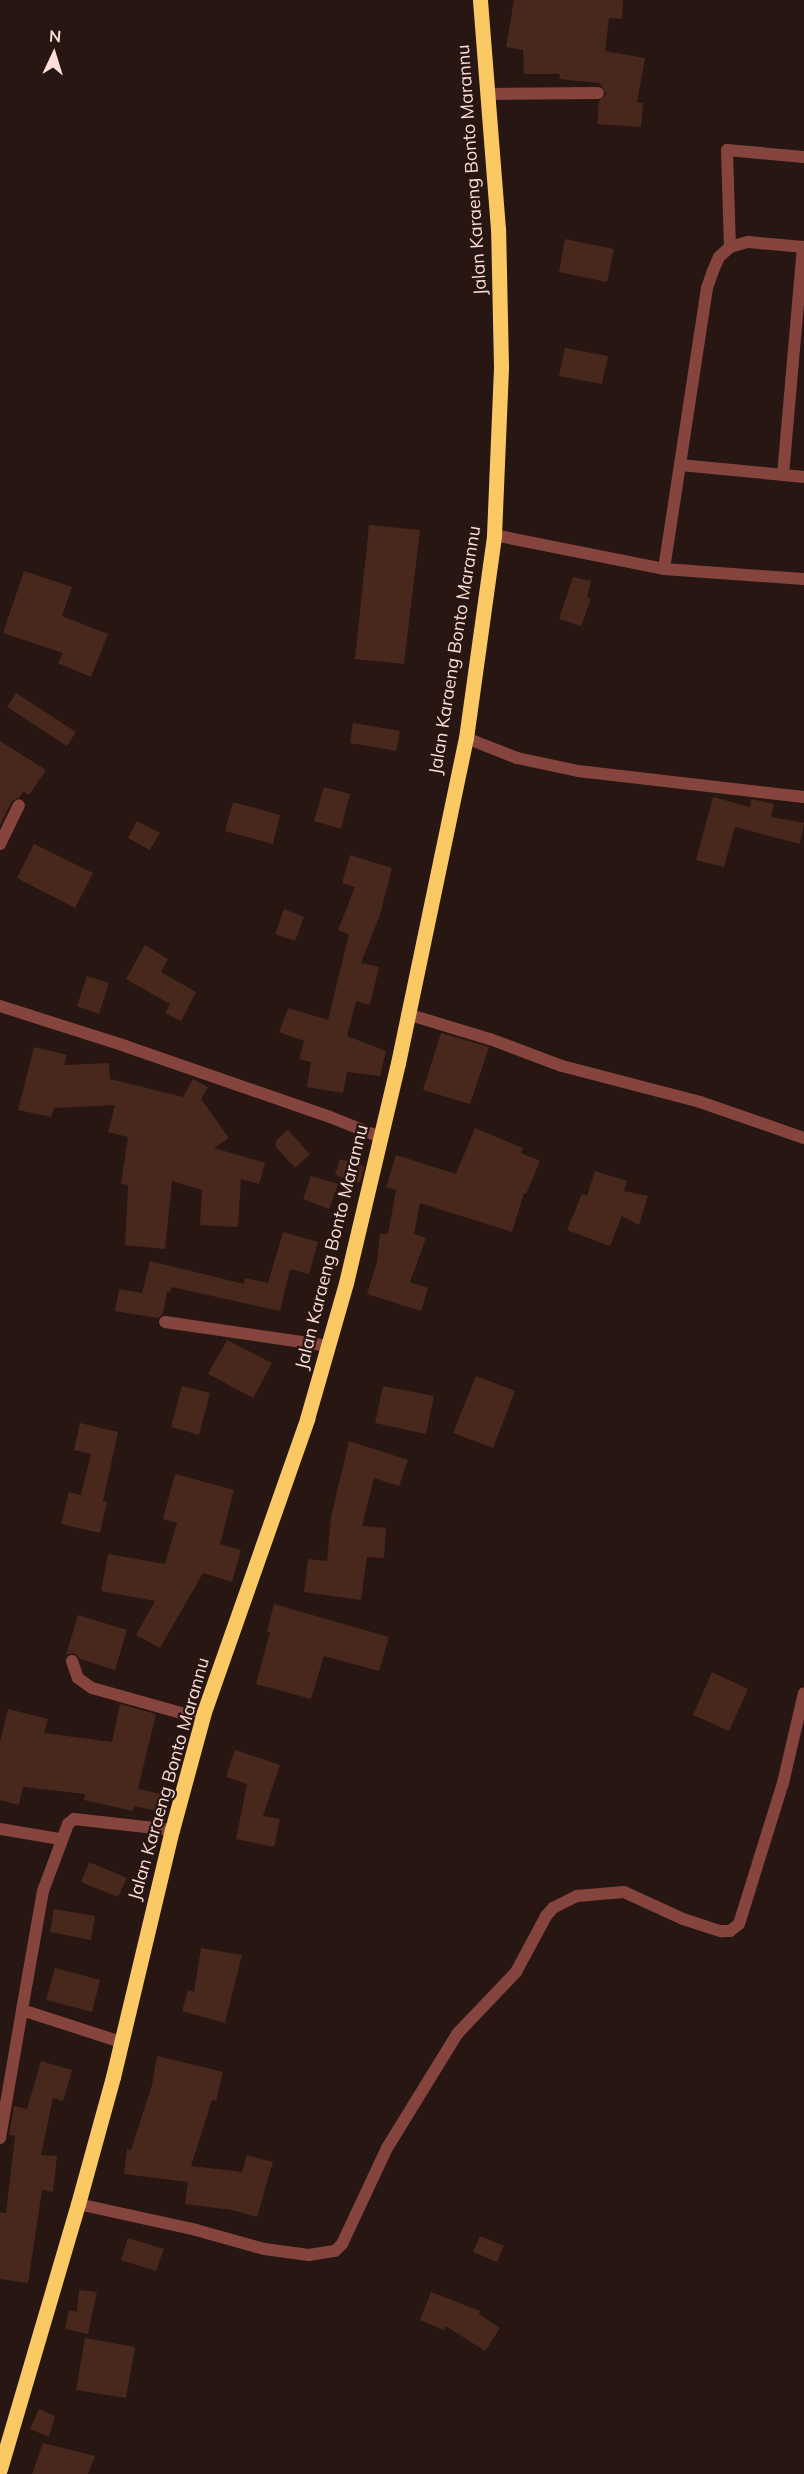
<!DOCTYPE html>
<html>
<head>
<meta charset="utf-8">
<style>
	body { margin:0 }
	#map { position:relative; width:804px; height:2474px; overflow:hidden; background:#271611; font-family:Mulish,sans-serif }
	div>[style] { position:absolute }
	.building>* { inset:0; background:#48281d }
	.minor>* { height:12px; margin:-6px; padding:0 6px; transform-origin:6px; border-radius:6px; background:#85443d }
	.primary>* { height:15px; margin:-7.5px; padding:0 7.5px; transform-origin:7.5px; border-radius:7.5px; background:#fac963 }
	span { translate:-50% -50%; white-space:nowrap; text-align:center; line-height:1.15; -webkit-text-stroke:4.5px #271611; paint-order:stroke }
	.street-label { font-size:18px; color:#feded8 }
	.north { position:absolute; left:24px; top:24px; width:60px; height:60px; -webkit-text-stroke:4px #271611; paint-order:stroke; rotate:4deg; font-size:16px; font-weight:700; line-height:24px; text-align:center; color:#feded8 }
	.north::after { content:''; display:block; margin:auto; width:21px; height:27px; background:#feded8; clip-path:polygon(50% 0,100% 100%,50% 72%,0 100%) }
</style>
</head>
<body>
<div id="map">
	<div class="building">
		<i style="clip-path:polygon(514px 0,623px 0,622px 19px,609px 18px,605px 51px,645px 58px,637px 102px,643px 103px,641px 127px,597px 124px,599px 101px,606px 94px,600px 83px,559px 79px,560px 74px,524px 74px,523px 50px,506px 47px)"></i>
		<i style="clip-path:polygon(565px 239px,614px 249px,607px 282px,559px 272px)"></i>
		<i style="clip-path:polygon(565px 348px,608px 356px,602px 384px,559px 376px)"></i>
		<i style="clip-path:polygon(369px 525px,420px 530px,404px 664px,355px 659px)"></i>
		<i style="clip-path:polygon(24px 571px,72px 587px,62px 616px,108px 634px,91px 677px,58px 663px,63px 653px,3px 633px)"></i>
		<i style="clip-path:polygon(573px 577px,591px 581px,587px 597px,591px 599px,581px 626px,559px 619px)"></i>
		<i style="clip-path:polygon(16px 693px,76px 732px,67px 746px,7px 707px)"></i>
		<i style="clip-path:polygon(353px 723px,400px 731px,396px 751px,350px 743px)"></i>
		<i style="clip-path:polygon(0 741px,46px 770px,29px 795px,23px 791px,20px 797px,12px 801px,0 825px)"></i>
		<i style="clip-path:polygon(324px 787px,350px 794px,341px 829px,314px 821px)"></i>
		<i style="clip-path:polygon(713px 797px,750px 807px,751px 799px,774px 804px,771px 817px,804px 823px,800px 844px,735px 827px,724px 867px,696px 860px)"></i>
		<i style="clip-path:polygon(233px 802px,280px 815px,273px 844px,225px 831px)"></i>
		<i style="clip-path:polygon(137px 821px,160px 833px,150px 850px,128px 838px)"></i>
		<i style="clip-path:polygon(34px 844px,93px 873px,75px 908px,17px 878px)"></i>
		<i style="clip-path:polygon(350px 855px,392px 868px,380px 915px,361px 963px,379px 967px,370px 1005px,356px 1001px,347px 1036px,386px 1051px,380px 1076px,347px 1072px,343px 1093px,307px 1087px,311px 1062px,299px 1059px,304px 1041px,279px 1032px,288px 1008px,328px 1020px,349px 934px,338px 930px,355px 887px,342px 883px)"></i>
		<i style="clip-path:polygon(284px 909px,304px 917px,295px 941px,275px 934px)"></i>
		<i style="clip-path:polygon(145px 945px,168px 959px,161px 972px,196px 992px,181px 1021px,165px 1013px,170px 1004px,126px 979px)"></i>
		<i style="clip-path:polygon(87px 976px,109px 983px,99px 1014px,77px 1006px)"></i>
		<i style="clip-path:polygon(441px 1033px,489px 1047px,470px 1104px,423px 1090px)"></i>
		<i style="clip-path:polygon(34px 1047px,67px 1055px,64px 1065px,109px 1063px,110px 1079px,183px 1097px,193px 1079px,208px 1087px,201px 1099px,229px 1138px,214px 1148px,265px 1163px,259px 1184px,241px 1179px,238px 1227px,200px 1225px,202px 1190px,172px 1181px,165px 1249px,125px 1245px,128px 1185px,121px 1184px,128px 1137px,108px 1132px,115px 1105px,54px 1108px,51px 1117px,18px 1110px)"></i>
		<i style="clip-path:polygon(475px 1128px,523px 1148px,521px 1153px,540px 1161px,526px 1194px,524px 1193px,512px 1232px,420px 1203px,414px 1234px,426px 1238px,410px 1282px,428px 1288px,421px 1311px,367px 1294px,377px 1262px,380px 1234px,388px 1234px,396px 1190px,386px 1187px,396px 1155px,456px 1174px)"></i>
		<i style="clip-path:polygon(288px 1130px,310px 1154px,295px 1168px,276px 1147px,276px 1141px)"></i>
		<i style="clip-path:polygon(340px 1159px,364px 1166px,360px 1183px,335px 1175px)"></i>
		<i style="clip-path:polygon(595px 1171px,627px 1181px,624px 1191px,648px 1196px,639px 1225px,622px 1216px,610px 1246px,567px 1230px,582px 1194px,587px 1196px)"></i>
		<i style="clip-path:polygon(311px 1176px,338px 1184px,329px 1209px,303px 1199px)"></i>
		<i style="clip-path:polygon(283px 1232px,318px 1242px,309px 1274px,290px 1269px,280px 1311px,172px 1287px,170px 1292px,167px 1292px,163px 1314px,158px 1318px,115px 1311px,119px 1289px,142px 1293px,150px 1261px,244px 1284px,245px 1278px,268px 1283px)"></i>
		<i style="clip-path:polygon(227px 1340px,272px 1363px,253px 1398px,208px 1374px)"></i>
		<i style="clip-path:polygon(476px 1376px,515px 1391px,493px 1448px,453px 1433px)"></i>
		<i style="clip-path:polygon(182px 1386px,210px 1393px,199px 1435px,171px 1427px)"></i>
		<i style="clip-path:polygon(383px 1386px,434px 1396px,426px 1434px,375px 1423px)"></i>
		<i style="clip-path:polygon(80px 1423px,118px 1432px,103px 1501px,107px 1502px,100px 1533px,61px 1524px,69px 1492px,81px 1495px,91px 1454px,74px 1450px)"></i>
		<i style="clip-path:polygon(349px 1441px,408px 1460px,399px 1486px,374px 1478px,362px 1526px,386px 1528px,384px 1558px,367px 1557px,361px 1600px,304px 1592px,308px 1559px,327px 1561px,331px 1517px)"></i>
		<i style="clip-path:polygon(175px 1474px,234px 1490px,220px 1544px,241px 1550px,232px 1582px,203px 1573px,160px 1648px,136px 1635px,155px 1601px,101px 1591px,108px 1554px,165px 1564px,177px 1523px,163px 1519px)"></i>
		<i style="clip-path:polygon(274px 1604px,389px 1637px,379px 1671px,324px 1656px,311px 1699px,256px 1684px,270px 1632px,267px 1631px)"></i>
		<i style="clip-path:polygon(78px 1615px,127px 1630px,115px 1670px,80px 1659px,74px 1653px,66px 1655px)"></i>
		<i style="clip-path:polygon(712px 1672px,748px 1689px,729px 1731px,693px 1715px)"></i>
		<i style="clip-path:polygon(120px 1704px,156px 1714px,138px 1789px,166px 1795px,162px 1812px,134px 1806px,133px 1811px,84px 1800px,85px 1794px,23px 1787px,19px 1805px,0 1800px,0 1742px,8px 1709px,48px 1719px,44px 1733px,112px 1742px)"></i>
		<i style="clip-path:polygon(235px 1750px,280px 1765px,263px 1816px,280px 1819px,274px 1847px,236px 1839px,247px 1784px,226px 1777px)"></i>
		<i style="clip-path:polygon(89px 1862px,127px 1878px,118px 1897px,81px 1882px)"></i>
		<i style="clip-path:polygon(54px 1909px,95px 1916px,91px 1940px,50px 1932px)"></i>
		<i style="clip-path:polygon(201px 1948px,242px 1955px,225px 2023px,182px 2011px,188px 1990px,194px 1992px)"></i>
		<i style="clip-path:polygon(55px 1968px,100px 1980px,92px 2012px,46px 2000px)"></i>
		<i style="clip-path:polygon(157px 2056px,223px 2072px,216px 2101px,212px 2100px,191px 2166px,242px 2172px,247px 2155px,273px 2162px,257px 2217px,232px 2210px,185px 2204px,188px 2182px,124px 2174px,127px 2149px,131px 2150px,152px 2085px)"></i>
		<i style="clip-path:polygon(41px 2061px,72px 2070px,63px 2101px,53px 2098px,41px 2155px,57px 2156px,53px 2192px,42px 2190px,28px 2283px,0 2279px,0 2212px,6px 2213px,15px 2136px,9px 2135px,14px 2106px,27px 2109px)"></i>
		<i style="clip-path:polygon(480px 2236px,504px 2246px,497px 2262px,473px 2252px)"></i>
		<i style="clip-path:polygon(128px 2238px,164px 2249px,156px 2271px,121px 2260px)"></i>
		<i style="clip-path:polygon(79px 2290px,97px 2292px,88px 2334px,65px 2329px,69px 2310px,77px 2312px)"></i>
		<i style="clip-path:polygon(431px 2292px,480px 2311px,479px 2314px,500px 2328px,485px 2351px,446px 2326px,444px 2330px,420px 2320px)"></i>
		<i style="clip-path:polygon(85px 2338px,135px 2347px,126px 2398px,76px 2390px)"></i>
		<i style="clip-path:polygon(39px 2409px,55px 2416px,49px 2437px,30px 2429px)"></i>
		<i style="clip-path:polygon(43px 2443px,95px 2456px,88px 2474px,32px 2474px)"></i>
	</div>
	<div class="minor">
		<i style="left:488px;top:94px;width:110px;rotate:-0.5deg"></i>
		<i style="left:730px;top:247px;width:97px;rotate:-91.8deg"></i>
		<i style="left:727px;top:150px;width:77px;rotate:5.2deg"></i>
		<i style="left:680px;top:465px;width:125px;rotate:5.5deg"></i>
		<i style="left:783px;top:475px;width:229px;rotate:-85deg"></i>
		<i style="left:494px;top:535px;width:173px;rotate:11.3deg"></i>
		<i style="left:664px;top:569px;width:140px;rotate:4.1deg"></i>
		<i style="left:664px;top:569px;width:284px;rotate:-81.3deg"></i>
		<i style="left:707px;top:288px;width:18px;rotate:-71deg"></i>
		<i style="left:713px;top:271px;width:15px;rotate:-67deg"></i>
		<i style="left:719px;top:257px;width:15px;rotate:-42deg"></i>
		<i style="left:730px;top:247px;width:19px;rotate:-16deg"></i>
		<i style="left:748px;top:242px;width:56px;rotate:5.1deg"></i>
		<i style="left:466px;top:738px;width:55px;rotate:21.4deg"></i>
		<i style="left:517px;top:758px;width:62px;rotate:12deg"></i>
		<i style="left:578px;top:771px;width:227px;rotate:6.6deg"></i>
		<i style="left:0;top:844px;width:43px;rotate:-64deg"></i>
		<i style="left:0;top:1006px;width:131px;rotate:17.7deg"></i>
		<i style="left:125px;top:1046px;width:217px;rotate:19.1deg"></i>
		<i style="left:330px;top:1117px;width:54px;rotate:21.8deg"></i>
		<i style="left:407px;top:1014px;width:87px;rotate:16.8deg"></i>
		<i style="left:490px;top:1039px;width:77px;rotate:20.6deg"></i>
		<i style="left:562px;top:1066px;width:143px;rotate:14.6deg"></i>
		<i style="left:700px;top:1102px;width:110px;rotate:19.1deg"></i>
		<i style="left:165px;top:1322px;width:166px;rotate:8.3deg"></i>
		<i style="left:72px;top:1661px;width:18px;rotate:71deg"></i>
		<i style="left:78px;top:1678px;width:17px;rotate:36deg"></i>
		<i style="left:92px;top:1688px;width:115px;rotate:15.6deg"></i>
		<i style="left:0;top:1829px;width:61px;rotate:9.5deg"></i>
		<i style="left:22px;top:2010px;width:121px;rotate:-80deg"></i>
		<i style="left:43px;top:1891px;width:72px;rotate:-69.5deg"></i>
		<i style="left:68px;top:1824px;width:8px;rotate:-40deg"></i>
		<i style="left:74px;top:1819px;width:99px;rotate:6.4deg"></i>
		<i style="left:0;top:2138px;width:130px;rotate:-80.2deg"></i>
		<i style="left:22px;top:2010px;width:104px;rotate:17.9deg"></i>
		<i style="left:78px;top:2204px;width:121px;rotate:12.4deg"></i>
		<i style="left:196px;top:2230px;width:71px;rotate:15.6deg"></i>
		<i style="left:264px;top:2249px;width:45px;rotate:7.6deg"></i>
		<i style="left:309px;top:2255px;width:26px;rotate:-9deg"></i>
		<i style="left:335px;top:2251px;width:10px;rotate:-45deg"></i>
		<i style="left:342px;top:2244px;width:106px;rotate:-64.9deg"></i>
		<i style="left:387px;top:2148px;width:134px;rotate:-58.4deg"></i>
		<i style="left:457px;top:2034px;width:86px;rotate:-46.4deg"></i>
		<i style="left:516px;top:1972px;width:64px;rotate:-61.8deg"></i>
		<i style="left:546px;top:1916px;width:11px;rotate:-49deg"></i>
		<i style="left:553px;top:1908px;width:27px;rotate:-27deg"></i>
		<i style="left:577px;top:1896px;width:47px;rotate:-4.9deg"></i>
		<i style="left:624px;top:1892px;width:65px;rotate:24.6deg"></i>
		<i style="left:683px;top:1919px;width:40px;rotate:18deg"></i>
		<i style="left:721px;top:1931px;width:9px"></i>
		<i style="left:730px;top:1931px;width:11px;rotate:-38deg"></i>
		<i style="left:739px;top:1924px;width:148px;rotate:-72.7deg"></i>
		<i style="left:783px;top:1783px;width:92px;rotate:-76.9deg"></i>
	</div>
	<div class="primary">
		<i style="left:0;top:2469px;width:276px;rotate:-73.6deg"></i>
		<i style="left:78px;top:2204px;width:132px;rotate:-74.6deg"></i>
		<i style="left:113px;top:2077px;width:254px;rotate:-76.6deg"></i>
		<i style="left:172px;top:1830px;width:122px;rotate:-74.8deg"></i>
		<i style="left:204px;top:1712px;width:311px;rotate:-70.6deg"></i>
		<i style="left:307px;top:1419px;width:141px;rotate:-74deg"></i>
		<i style="left:346px;top:1283px;width:226px;rotate:-76.7deg"></i>
		<i style="left:398px;top:1063px;width:332px;rotate:-78.2deg"></i>
		<i style="left:466px;top:738px;width:205px;rotate:-82.1deg"></i>
		<i style="left:494px;top:535px;width:168px;rotate:-87.6deg"></i>
		<i style="left:501px;top:367px;width:138px;rotate:-91.2deg"></i>
		<i style="left:498px;top:229px;width:230px;rotate:-94.5deg"></i>
	</div>
	<div class="street-label">
		<span style="left:472px;top:170px;rotate:-94deg">Jalan Karaeng Bonto Marannu</span>
		<span style="left:455px;top:650px;rotate:-81deg">Jalan Karaeng Bonto Marannu</span>
		<span style="left:332px;top:1247px;rotate:-76deg">Jalan Karaeng Bonto Marannu</span>
		<span style="left:169px;top:1779px;rotate:-74deg">Jalan Karaeng Bonto Marannu</span>
	</div>
	<div class="north">N</div>
</div>
</body>
</html>
